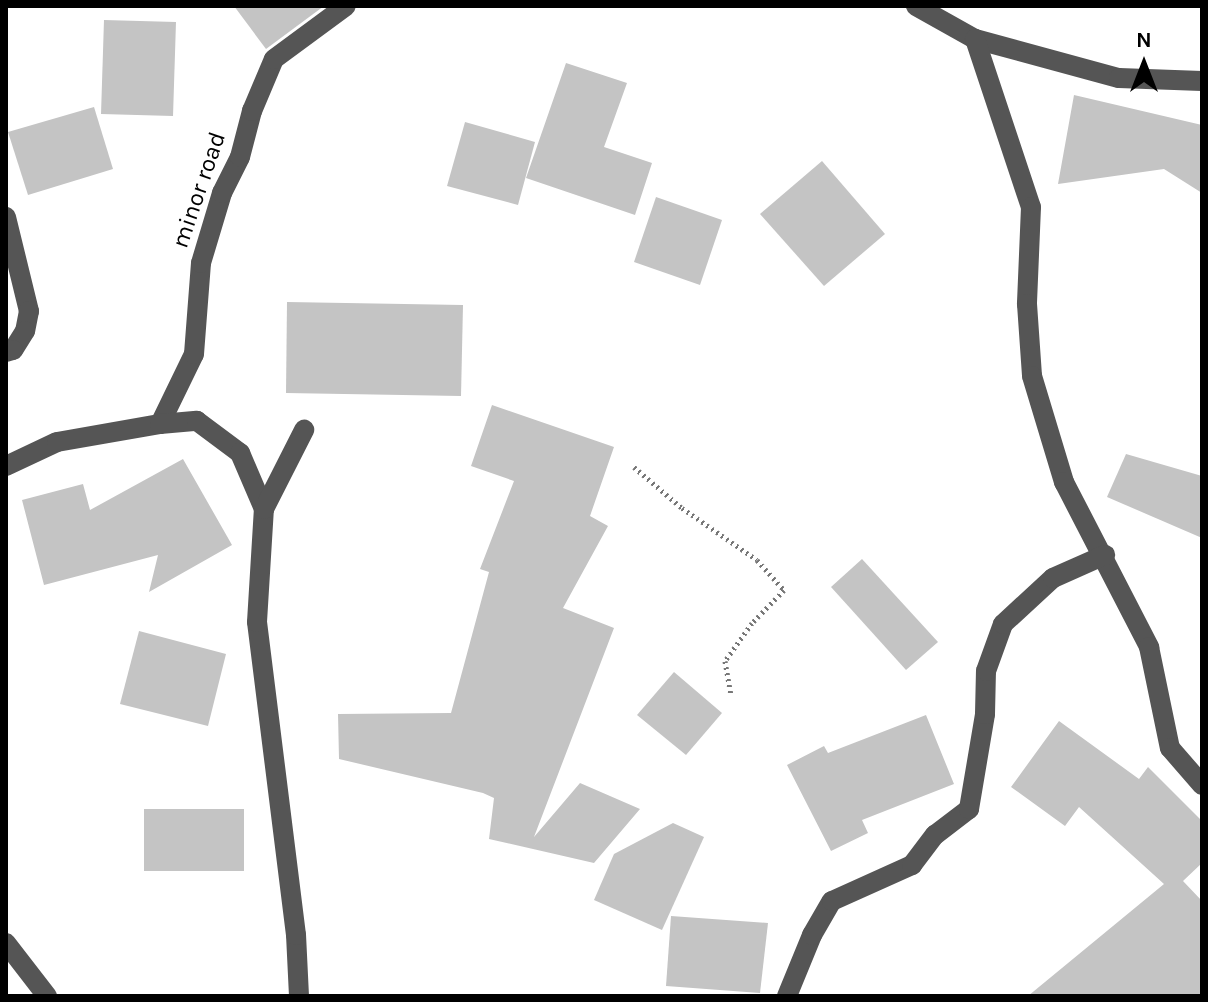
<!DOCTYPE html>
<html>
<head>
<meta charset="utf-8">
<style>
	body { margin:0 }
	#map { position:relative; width:1208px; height:1002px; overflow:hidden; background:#fff; font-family:Karla,sans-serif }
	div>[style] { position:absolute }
	.building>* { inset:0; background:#c4c4c4 }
	.path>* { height:5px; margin-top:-2.5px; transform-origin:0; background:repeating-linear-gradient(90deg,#777 0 2px,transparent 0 6px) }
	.minor>* { height:20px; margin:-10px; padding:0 10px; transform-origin:10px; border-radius:10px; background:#555 }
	span { translate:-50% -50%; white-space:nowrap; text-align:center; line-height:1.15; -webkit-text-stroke:6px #fff; paint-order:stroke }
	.street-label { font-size:24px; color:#000 }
	.frame { position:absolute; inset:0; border:8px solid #000; pointer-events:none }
	.north { position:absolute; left:1104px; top:24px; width:80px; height:80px; -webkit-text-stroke:6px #fff; paint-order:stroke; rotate:0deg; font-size:22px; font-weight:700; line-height:32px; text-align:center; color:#000 }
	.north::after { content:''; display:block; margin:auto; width:28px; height:36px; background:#000; clip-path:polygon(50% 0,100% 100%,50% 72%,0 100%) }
</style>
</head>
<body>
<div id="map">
	<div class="building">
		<i style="clip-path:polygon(234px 6px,324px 6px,266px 49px)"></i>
		<i style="clip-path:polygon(104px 20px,176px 22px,173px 116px,101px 114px)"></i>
		<i style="clip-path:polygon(566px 63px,627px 83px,604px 147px,652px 163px,635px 215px,526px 178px)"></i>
		<i style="clip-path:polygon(1074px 95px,1202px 125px,1202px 193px,1164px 169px,1058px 184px)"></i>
		<i style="clip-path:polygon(94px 107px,113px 169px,28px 195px,8px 132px)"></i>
		<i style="clip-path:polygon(465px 122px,535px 142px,518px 205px,447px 186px)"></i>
		<i style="clip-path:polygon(822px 161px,885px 234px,824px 286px,760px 214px)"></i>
		<i style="clip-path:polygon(656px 197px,722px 220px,700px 285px,634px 262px)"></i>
		<i style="clip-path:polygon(287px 302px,463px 305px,461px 396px,286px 393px)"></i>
		<i style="clip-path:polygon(492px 405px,614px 447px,590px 516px,608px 526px,563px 608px,614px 628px,534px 837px,580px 783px,640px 809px,594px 863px,489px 839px,494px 798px,483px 793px,339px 759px,338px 714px,451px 713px,489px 572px,480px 569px,514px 481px,471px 466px)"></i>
		<i style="clip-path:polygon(1126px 454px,1202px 476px,1202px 538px,1107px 497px)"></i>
		<i style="clip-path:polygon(183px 459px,232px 545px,149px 592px,158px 555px,44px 585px,22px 500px,83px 484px,90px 510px)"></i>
		<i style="clip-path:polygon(862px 559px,938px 642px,906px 670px,831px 587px)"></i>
		<i style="clip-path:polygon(139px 631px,226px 654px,208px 726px,120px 704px)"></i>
		<i style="clip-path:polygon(674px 672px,722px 713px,686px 755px,637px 715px)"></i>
		<i style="clip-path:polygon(926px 715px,954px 784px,862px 820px,868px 833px,831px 851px,787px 765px,824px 746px,828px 753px)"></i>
		<i style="clip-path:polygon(1059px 721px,1139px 779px,1148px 767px,1202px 821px,1202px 863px,1183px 881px,1202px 901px,1202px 996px,1028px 996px,1164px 884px,1079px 807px,1065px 826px,1011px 787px)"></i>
		<i style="clip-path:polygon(144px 809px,244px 809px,244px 871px,144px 871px)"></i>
		<i style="clip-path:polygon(673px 823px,704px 837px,662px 930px,594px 900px,614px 854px)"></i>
		<i style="clip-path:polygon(671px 916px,768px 923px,760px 993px,666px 986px)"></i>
	</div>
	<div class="path">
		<i style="left:634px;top:467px;width:63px;rotate:40.5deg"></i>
		<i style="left:682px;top:508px;width:91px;rotate:34.7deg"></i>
		<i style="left:757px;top:560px;width:40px;rotate:48deg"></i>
		<i style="left:784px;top:590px;width:46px;rotate:134.1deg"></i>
		<i style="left:752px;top:623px;width:47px;rotate:125.4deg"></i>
		<i style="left:725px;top:661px;width:34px;rotate:80deg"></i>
	</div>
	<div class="minor">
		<i style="left:916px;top:6px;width:68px;rotate:29.2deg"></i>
		<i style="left:975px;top:39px;width:149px;rotate:15.2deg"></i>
		<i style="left:1119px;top:78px;width:83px;rotate:2.1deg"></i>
		<i style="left:975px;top:39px;width:177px;rotate:71.6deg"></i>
		<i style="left:1031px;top:207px;width:97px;rotate:92.4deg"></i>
		<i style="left:1027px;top:304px;width:72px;rotate:86deg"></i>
		<i style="left:1032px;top:376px;width:111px;rotate:73.2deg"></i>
		<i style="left:1064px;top:482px;width:186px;rotate:62.7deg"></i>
		<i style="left:1149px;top:647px;width:103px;rotate:78.3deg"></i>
		<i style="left:1170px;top:748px;width:49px;rotate:49.1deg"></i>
		<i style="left:6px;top:217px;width:97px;rotate:76.3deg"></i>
		<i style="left:29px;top:311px;width:20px;rotate:101deg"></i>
		<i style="left:25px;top:331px;width:22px;rotate:122deg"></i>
		<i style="left:13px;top:350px;width:7px;rotate:164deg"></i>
		<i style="left:160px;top:424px;width:78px;rotate:-64.1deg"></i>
		<i style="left:194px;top:354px;width:91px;rotate:-85.6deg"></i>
		<i style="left:201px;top:263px;width:73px;rotate:-73.3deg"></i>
		<i style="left:222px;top:193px;width:40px;rotate:-63.4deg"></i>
		<i style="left:240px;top:157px;width:48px;rotate:-75.4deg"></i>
		<i style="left:252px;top:111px;width:56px;rotate:-67.1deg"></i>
		<i style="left:274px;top:59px;width:89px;rotate:-36.4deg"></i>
		<i style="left:6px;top:466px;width:56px;rotate:-25.2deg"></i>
		<i style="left:57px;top:442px;width:105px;rotate:-9.9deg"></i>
		<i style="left:160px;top:424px;width:37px;rotate:-5deg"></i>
		<i style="left:197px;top:421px;width:54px;rotate:36.7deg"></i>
		<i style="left:240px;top:453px;width:61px;rotate:66.8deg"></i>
		<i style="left:6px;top:943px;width:67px;rotate:52.3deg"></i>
		<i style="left:299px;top:996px;width:61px;rotate:-92.8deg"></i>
		<i style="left:296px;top:935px;width:315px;rotate:-97.1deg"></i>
		<i style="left:257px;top:622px;width:113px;rotate:-86.5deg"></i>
		<i style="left:264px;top:509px;width:89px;rotate:-63.1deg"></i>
		<i style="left:787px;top:996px;width:66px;rotate:-67.7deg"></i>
		<i style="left:812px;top:935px;width:39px;rotate:-60deg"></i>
		<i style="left:832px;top:901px;width:88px;rotate:-24.2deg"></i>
		<i style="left:912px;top:865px;width:38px;rotate:-53deg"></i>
		<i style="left:935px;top:835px;width:43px;rotate:-37.4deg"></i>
		<i style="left:969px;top:809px;width:96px;rotate:-80.4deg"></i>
		<i style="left:985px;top:714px;width:43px;rotate:-88.7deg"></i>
		<i style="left:986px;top:671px;width:50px;rotate:-70.1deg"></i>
		<i style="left:1003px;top:624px;width:68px;rotate:-42.6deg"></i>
		<i style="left:1053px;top:578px;width:57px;rotate:-23.9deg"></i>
	</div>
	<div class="street-label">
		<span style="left:199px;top:190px;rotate:-71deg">minor road</span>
	</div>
	<div class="frame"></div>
	<div class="north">N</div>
</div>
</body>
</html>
